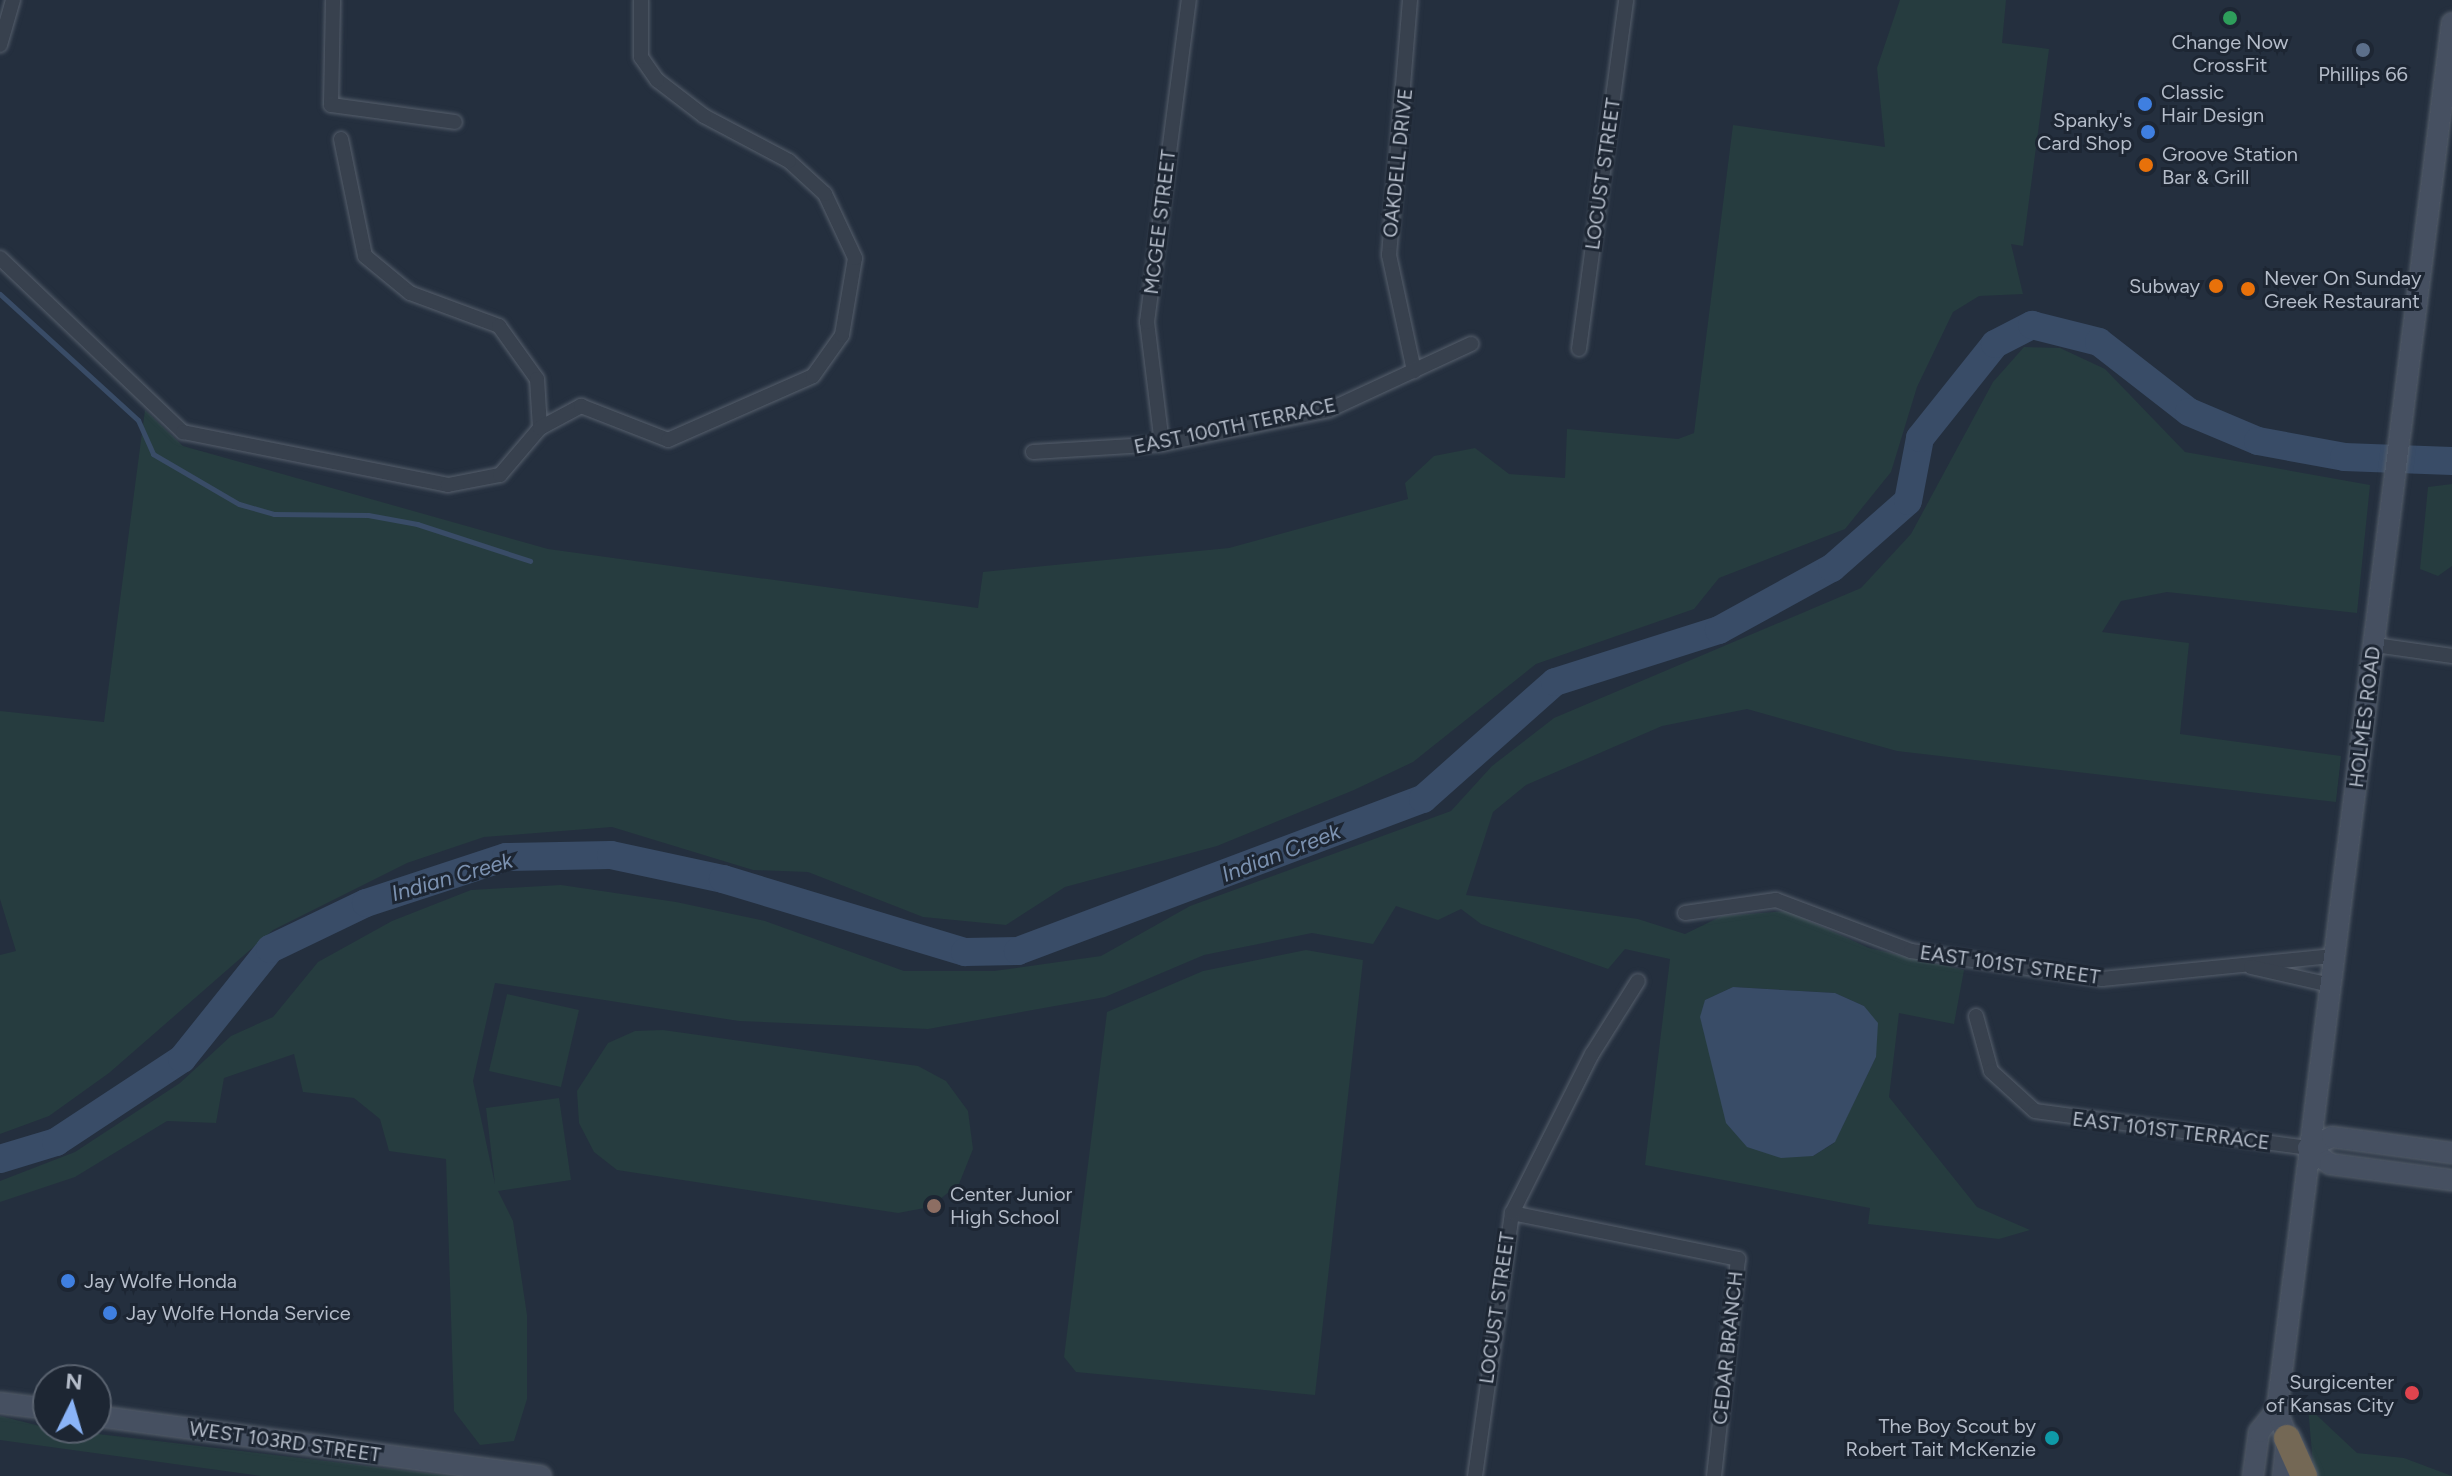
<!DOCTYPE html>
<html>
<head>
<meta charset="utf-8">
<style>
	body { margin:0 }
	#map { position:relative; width:2452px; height:1476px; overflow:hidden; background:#242f3e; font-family:Figtree,sans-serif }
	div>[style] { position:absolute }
	.green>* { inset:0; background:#263c3f }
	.water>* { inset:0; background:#394c67 }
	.stream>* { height:5px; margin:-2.5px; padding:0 2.5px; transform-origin:2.5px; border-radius:2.5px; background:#394c67 }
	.river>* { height:28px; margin:-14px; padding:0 14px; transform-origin:14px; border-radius:14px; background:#394c67 }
	.roads { filter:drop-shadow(0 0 2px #565f6c) drop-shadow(0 0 2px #565f6c) }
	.street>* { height:14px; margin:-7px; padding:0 7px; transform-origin:7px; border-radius:7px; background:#38414e }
	.secondary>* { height:20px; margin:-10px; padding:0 10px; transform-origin:10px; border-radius:10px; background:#465061 }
	.highway>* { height:26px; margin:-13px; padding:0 13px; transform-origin:13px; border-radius:13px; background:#746855 }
	.dots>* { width:22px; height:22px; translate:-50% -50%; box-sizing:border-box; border:4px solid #1d2633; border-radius:50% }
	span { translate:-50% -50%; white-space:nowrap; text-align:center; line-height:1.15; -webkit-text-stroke:6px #1d2633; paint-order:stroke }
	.poi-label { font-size:20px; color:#b4bcc9 }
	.left { translate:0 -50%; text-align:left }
	.right { translate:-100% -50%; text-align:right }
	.street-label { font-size:20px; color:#b4bcc9 }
	.water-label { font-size:22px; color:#7c92b1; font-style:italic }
	.north { position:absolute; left:32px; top:1364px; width:80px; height:80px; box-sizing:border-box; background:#1d2633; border:2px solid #59626f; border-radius:50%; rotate:5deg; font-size:22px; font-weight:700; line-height:32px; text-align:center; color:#b4bcc9 }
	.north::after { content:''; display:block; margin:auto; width:28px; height:36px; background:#8ab4f8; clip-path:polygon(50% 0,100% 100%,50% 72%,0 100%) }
</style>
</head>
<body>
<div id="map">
	<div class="green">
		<i style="clip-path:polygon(1900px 0,2006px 0,2002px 43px,2049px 49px,2023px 246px,2011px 244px,2023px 294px,1979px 296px,1953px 312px,1917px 387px,1891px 472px,1845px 529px,1719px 578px,1694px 609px,1536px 664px,1413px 762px,1354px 790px,1217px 846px,1065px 887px,1006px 925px,923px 917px,808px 872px,753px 870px,612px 827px,484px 837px,407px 863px,273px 930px,109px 1073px,49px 1116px,0 1134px,0 955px,16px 951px,0 899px,0 711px,104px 722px,145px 410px,183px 446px,548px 549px,978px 608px,983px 572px,1229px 548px,1408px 499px,1405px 483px,1434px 456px,1475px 448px,1509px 474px,1565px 478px,1567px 429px,1678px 439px,1694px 433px,1733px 125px,1885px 147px,1877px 68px)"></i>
		<i style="clip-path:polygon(evenodd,2024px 347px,2060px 348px,2105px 369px,2185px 452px,2370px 485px,2357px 613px,2167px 592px,2121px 601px,2102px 632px,2189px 643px,2180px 734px,2341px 756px,2336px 802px,1897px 751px,1747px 709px,1662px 726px,1526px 785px,1493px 812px,1466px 895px,1638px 919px,1685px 934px,1722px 916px,1787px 911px,1869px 948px,1964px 970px,1954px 1024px,1899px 1013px,1889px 1097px,1977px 1207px,2030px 1230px,1999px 1239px,1868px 1224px,1870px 1208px,1645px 1165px,1670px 959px,1625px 949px,1608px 969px,1481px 924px,1461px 909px,1438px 920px,1396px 906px,1373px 944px,1312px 933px,1204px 955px,1105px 997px,928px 1029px,739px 1021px,495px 983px,473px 1081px,495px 1184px,486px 1108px,559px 1098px,571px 1180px,498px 1191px,513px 1221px,527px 1315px,527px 1399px,514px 1441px,480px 1445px,454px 1411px,446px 1159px,389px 1151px,380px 1119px,354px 1098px,303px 1092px,294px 1054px,224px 1078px,216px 1123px,167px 1121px,75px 1177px,0 1202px,0 1181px,75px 1152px,180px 1083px,231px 1036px,273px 1017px,318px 962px,392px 921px,471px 890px,561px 885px,676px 902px,765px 921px,904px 971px,994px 971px,1101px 956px,1190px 906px,1451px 811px,1492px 766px,1554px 718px,1861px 588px,1911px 534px,1993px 382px,2024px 347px,1733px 987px,1835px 993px,1864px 1006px,1876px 1057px,1834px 1143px,1813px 1156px,1705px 1000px,1733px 987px)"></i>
		<i style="clip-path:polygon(2452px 484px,2452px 566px,2438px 576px,2420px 569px,2428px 487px)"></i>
		<i style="clip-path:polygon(1306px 950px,1363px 960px,1315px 1395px,1076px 1372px,1064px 1357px,1107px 1012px,1203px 971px)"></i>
		<i style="clip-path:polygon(507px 994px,579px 1010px,561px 1087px,489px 1071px)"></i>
		<i style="clip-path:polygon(663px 1030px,918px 1066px,946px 1081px,968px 1111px,973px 1149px,959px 1184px,930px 1207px,898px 1213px,617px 1170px,594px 1152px,579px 1123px,577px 1091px,608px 1043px,635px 1031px)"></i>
		<i style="clip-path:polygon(2308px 1407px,2357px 1453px,2404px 1458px,2452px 1476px,2314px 1476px)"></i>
		<i style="clip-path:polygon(0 1416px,48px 1428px,452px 1476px,261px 1476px,0 1440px)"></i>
	</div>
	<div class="water">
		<i style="clip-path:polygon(1733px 987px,1835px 993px,1864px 1006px,1878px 1023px,1876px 1057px,1835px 1142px,1813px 1156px,1781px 1158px,1747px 1147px,1726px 1123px,1700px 1017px,1705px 1000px)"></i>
	</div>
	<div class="stream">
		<i style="left:0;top:294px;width:187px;rotate:42.4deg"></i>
		<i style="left:138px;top:420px;width:37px;rotate:66deg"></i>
		<i style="left:153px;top:454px;width:99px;rotate:30.2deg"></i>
		<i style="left:239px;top:504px;width:36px;rotate:16deg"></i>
		<i style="left:274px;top:514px;width:94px;rotate:0.6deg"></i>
		<i style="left:368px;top:515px;width:50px;rotate:10.4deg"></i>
		<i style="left:417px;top:524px;width:119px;rotate:18.1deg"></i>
	</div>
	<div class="river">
		<i style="left:0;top:1159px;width:59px;rotate:-16.9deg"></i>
		<i style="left:56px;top:1142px;width:151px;rotate:-33.4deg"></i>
		<i style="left:182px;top:1059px;width:141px;rotate:-51.3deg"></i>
		<i style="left:270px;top:949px;width:106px;rotate:-25.6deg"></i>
		<i style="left:366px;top:903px;width:147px;rotate:-18.2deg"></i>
		<i style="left:506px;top:857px;width:105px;rotate:-1.1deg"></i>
		<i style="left:611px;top:855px;width:115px;rotate:12.1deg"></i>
		<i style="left:723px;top:879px;width:253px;rotate:16.8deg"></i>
		<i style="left:965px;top:952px;width:53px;rotate:-1.1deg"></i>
		<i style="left:1018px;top:951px;width:433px;rotate:-20.6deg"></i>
		<i style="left:1423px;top:799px;width:176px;rotate:-41.6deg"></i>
		<i style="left:1555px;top:682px;width:172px;rotate:-17.6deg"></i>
		<i style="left:1719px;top:630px;width:129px;rotate:-28.8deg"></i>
		<i style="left:1832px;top:568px;width:101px;rotate:-41.4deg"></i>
		<i style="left:1908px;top:501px;width:64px;rotate:-79.2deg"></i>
		<i style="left:1920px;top:438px;width:120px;rotate:-51.4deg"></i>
		<i style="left:1995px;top:344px;width:42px;rotate:-27.2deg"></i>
		<i style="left:2032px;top:325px;width:69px;rotate:14.2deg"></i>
		<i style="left:2099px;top:342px;width:114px;rotate:37.9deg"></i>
		<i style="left:2189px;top:412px;width:75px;rotate:22.8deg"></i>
		<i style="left:2258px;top:441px;width:87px;rotate:10.5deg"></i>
		<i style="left:2344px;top:457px;width:108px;rotate:2.1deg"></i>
	</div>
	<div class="roads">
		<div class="street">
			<i style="left:333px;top:0;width:105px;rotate:91.1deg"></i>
			<i style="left:331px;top:105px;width:125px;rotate:7.8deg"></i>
			<i style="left:1410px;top:0;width:256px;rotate:94.7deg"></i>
			<i style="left:1389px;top:255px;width:119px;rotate:77.8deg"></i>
			<i style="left:0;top:45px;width:47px;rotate:-73.9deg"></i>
			<i style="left:341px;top:139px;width:119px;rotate:78.4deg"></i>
			<i style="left:365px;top:256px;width:58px;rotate:39.4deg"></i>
			<i style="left:410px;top:293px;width:95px;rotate:20.3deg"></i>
			<i style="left:499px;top:326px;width:65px;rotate:54.4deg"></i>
			<i style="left:537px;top:379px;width:49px;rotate:86.5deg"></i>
			<i style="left:0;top:258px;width:253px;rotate:43.6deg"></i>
			<i style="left:183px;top:432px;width:270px;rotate:11.3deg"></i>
			<i style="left:448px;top:485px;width:53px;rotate:-10.9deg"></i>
			<i style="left:500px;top:475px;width:62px;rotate:-49.6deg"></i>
			<i style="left:540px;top:428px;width:47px;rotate:-28.2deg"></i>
			<i style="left:581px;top:406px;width:93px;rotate:21.3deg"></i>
			<i style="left:668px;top:440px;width:158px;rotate:-23.8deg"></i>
			<i style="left:813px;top:376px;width:50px;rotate:-54.7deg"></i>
			<i style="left:842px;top:335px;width:78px;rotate:-80.4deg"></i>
			<i style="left:855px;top:258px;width:71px;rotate:-115.1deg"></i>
			<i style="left:825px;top:194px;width:49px;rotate:-137.5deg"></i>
			<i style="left:789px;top:161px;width:96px;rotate:-152.1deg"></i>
			<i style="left:704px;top:116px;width:59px;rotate:-142.5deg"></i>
			<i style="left:657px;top:80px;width:28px;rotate:-125deg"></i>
			<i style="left:641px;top:57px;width:57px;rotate:-90deg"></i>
			<i style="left:1579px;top:349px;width:352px;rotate:-82.3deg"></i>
			<i style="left:1162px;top:444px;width:123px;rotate:-97deg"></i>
			<i style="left:1147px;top:322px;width:325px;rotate:-82.6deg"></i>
			<i style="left:1033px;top:452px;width:129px;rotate:-3.5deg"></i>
			<i style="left:1162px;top:444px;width:170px;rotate:-11.5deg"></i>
			<i style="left:1329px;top:410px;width:157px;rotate:-24.9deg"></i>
			<i style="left:2375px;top:645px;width:78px;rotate:8.1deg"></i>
			<i style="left:1685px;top:913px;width:92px;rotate:-8.1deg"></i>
			<i style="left:1776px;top:900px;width:144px;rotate:20.7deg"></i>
			<i style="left:1911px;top:951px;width:193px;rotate:8.3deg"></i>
			<i style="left:2102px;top:979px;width:233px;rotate:-5.7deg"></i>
			<i style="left:2251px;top:967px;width:81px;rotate:12.8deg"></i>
			<i style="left:1976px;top:1016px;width:57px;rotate:74.7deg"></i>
			<i style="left:1991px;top:1071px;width:59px;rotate:42.3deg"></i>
			<i style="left:2035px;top:1111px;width:275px;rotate:7.7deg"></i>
			<i style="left:1512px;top:1213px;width:231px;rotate:11.5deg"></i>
			<i style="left:1738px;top:1259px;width:218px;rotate:96.3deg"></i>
			<i style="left:1475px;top:1476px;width:266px;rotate:-82deg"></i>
			<i style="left:1512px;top:1213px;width:178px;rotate:-63.3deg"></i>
			<i style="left:1592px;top:1054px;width:86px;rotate:-57.8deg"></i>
		</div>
		<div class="secondary">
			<i style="left:2308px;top:1148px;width:27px;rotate:36deg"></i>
			<i style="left:2330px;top:1164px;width:123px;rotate:7.5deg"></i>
			<i style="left:2308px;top:1148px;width:26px;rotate:-25deg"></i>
			<i style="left:2332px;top:1137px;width:121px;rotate:7.6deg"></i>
			<i style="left:0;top:1403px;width:48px;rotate:7.1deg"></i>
			<i style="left:96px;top:1416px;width:449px;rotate:7.7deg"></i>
			<i style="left:2253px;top:1476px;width:44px;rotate:-82.2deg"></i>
			<i style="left:2259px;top:1432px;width:28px;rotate:-51deg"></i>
			<i style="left:2283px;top:1476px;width:38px;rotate:-84deg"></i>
			<i style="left:2287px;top:1438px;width:30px;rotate:-110deg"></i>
			<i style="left:2277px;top:1410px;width:1398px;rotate:-82.81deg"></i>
		</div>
		<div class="highway">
			<i style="left:2287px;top:1438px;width:42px;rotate:65.9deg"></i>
		</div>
	</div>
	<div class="dots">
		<i style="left:2230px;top:18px;background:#2e9e5b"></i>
		<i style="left:2363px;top:50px;background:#5c6f8a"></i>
		<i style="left:2145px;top:104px;background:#3f7fe0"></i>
		<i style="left:2148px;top:132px;background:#3f7fe0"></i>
		<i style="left:2146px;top:165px;background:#e8710a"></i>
		<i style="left:2216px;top:286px;background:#e8710a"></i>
		<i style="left:2248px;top:289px;background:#e8710a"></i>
		<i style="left:934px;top:1206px;background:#8d6e63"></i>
		<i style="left:68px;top:1281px;background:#3f7fe0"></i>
		<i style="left:110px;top:1313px;background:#3f7fe0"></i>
		<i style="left:2412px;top:1393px;background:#e0444e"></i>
		<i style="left:2052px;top:1438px;background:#0f9aa8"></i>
	</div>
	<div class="poi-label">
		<span style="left:2230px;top:54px">Change Now<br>CrossFit</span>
		<span style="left:2363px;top:74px">Phillips 66</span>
		<span class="left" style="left:2161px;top:104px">Classic<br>Hair Design</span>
		<span class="right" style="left:2132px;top:132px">Spanky's<br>Card Shop</span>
		<span class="left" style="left:2162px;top:166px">Groove Station<br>Bar &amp; Grill</span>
		<span class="left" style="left:2264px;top:290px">Never On Sunday<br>Greek Restaurant</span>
		<span class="right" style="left:2200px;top:286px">Subway</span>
		<span class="left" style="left:950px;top:1206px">Center Junior<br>High School</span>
		<span class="left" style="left:84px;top:1281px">Jay Wolfe Honda</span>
		<span class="left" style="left:126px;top:1313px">Jay Wolfe Honda Service</span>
		<span class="right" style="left:2394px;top:1394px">Surgicenter<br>of Kansas City</span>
		<span class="right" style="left:2036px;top:1438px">The Boy Scout by<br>Robert Tait McKenzie</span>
	</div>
	<div class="street-label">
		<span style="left:1398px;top:163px;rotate:-84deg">OAKDELL DRIVE</span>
		<span style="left:1603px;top:174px;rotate:-82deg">LOCUST STREET</span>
		<span style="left:1160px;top:222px;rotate:-83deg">MCGEE STREET</span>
		<span style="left:1235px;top:426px;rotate:-12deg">EAST 100TH TERRACE</span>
		<span style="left:2365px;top:717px;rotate:-83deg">HOLMES ROAD</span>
		<span style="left:2010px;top:965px;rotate:8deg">EAST 101ST STREET</span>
		<span style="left:2171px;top:1131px;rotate:7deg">EAST 101ST TERRACE</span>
		<span style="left:1497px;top:1308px;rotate:-82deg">LOCUST STREET</span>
		<span style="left:1728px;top:1348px;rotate:-84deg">CEDAR BRANCH</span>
		<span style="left:285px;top:1442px;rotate:8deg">WEST 103RD STREET</span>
	</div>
	<div class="water-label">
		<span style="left:1281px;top:853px;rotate:-21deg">Indian Creek</span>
		<span style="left:452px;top:877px;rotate:-16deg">Indian Creek</span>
	</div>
	<div class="north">N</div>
</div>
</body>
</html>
